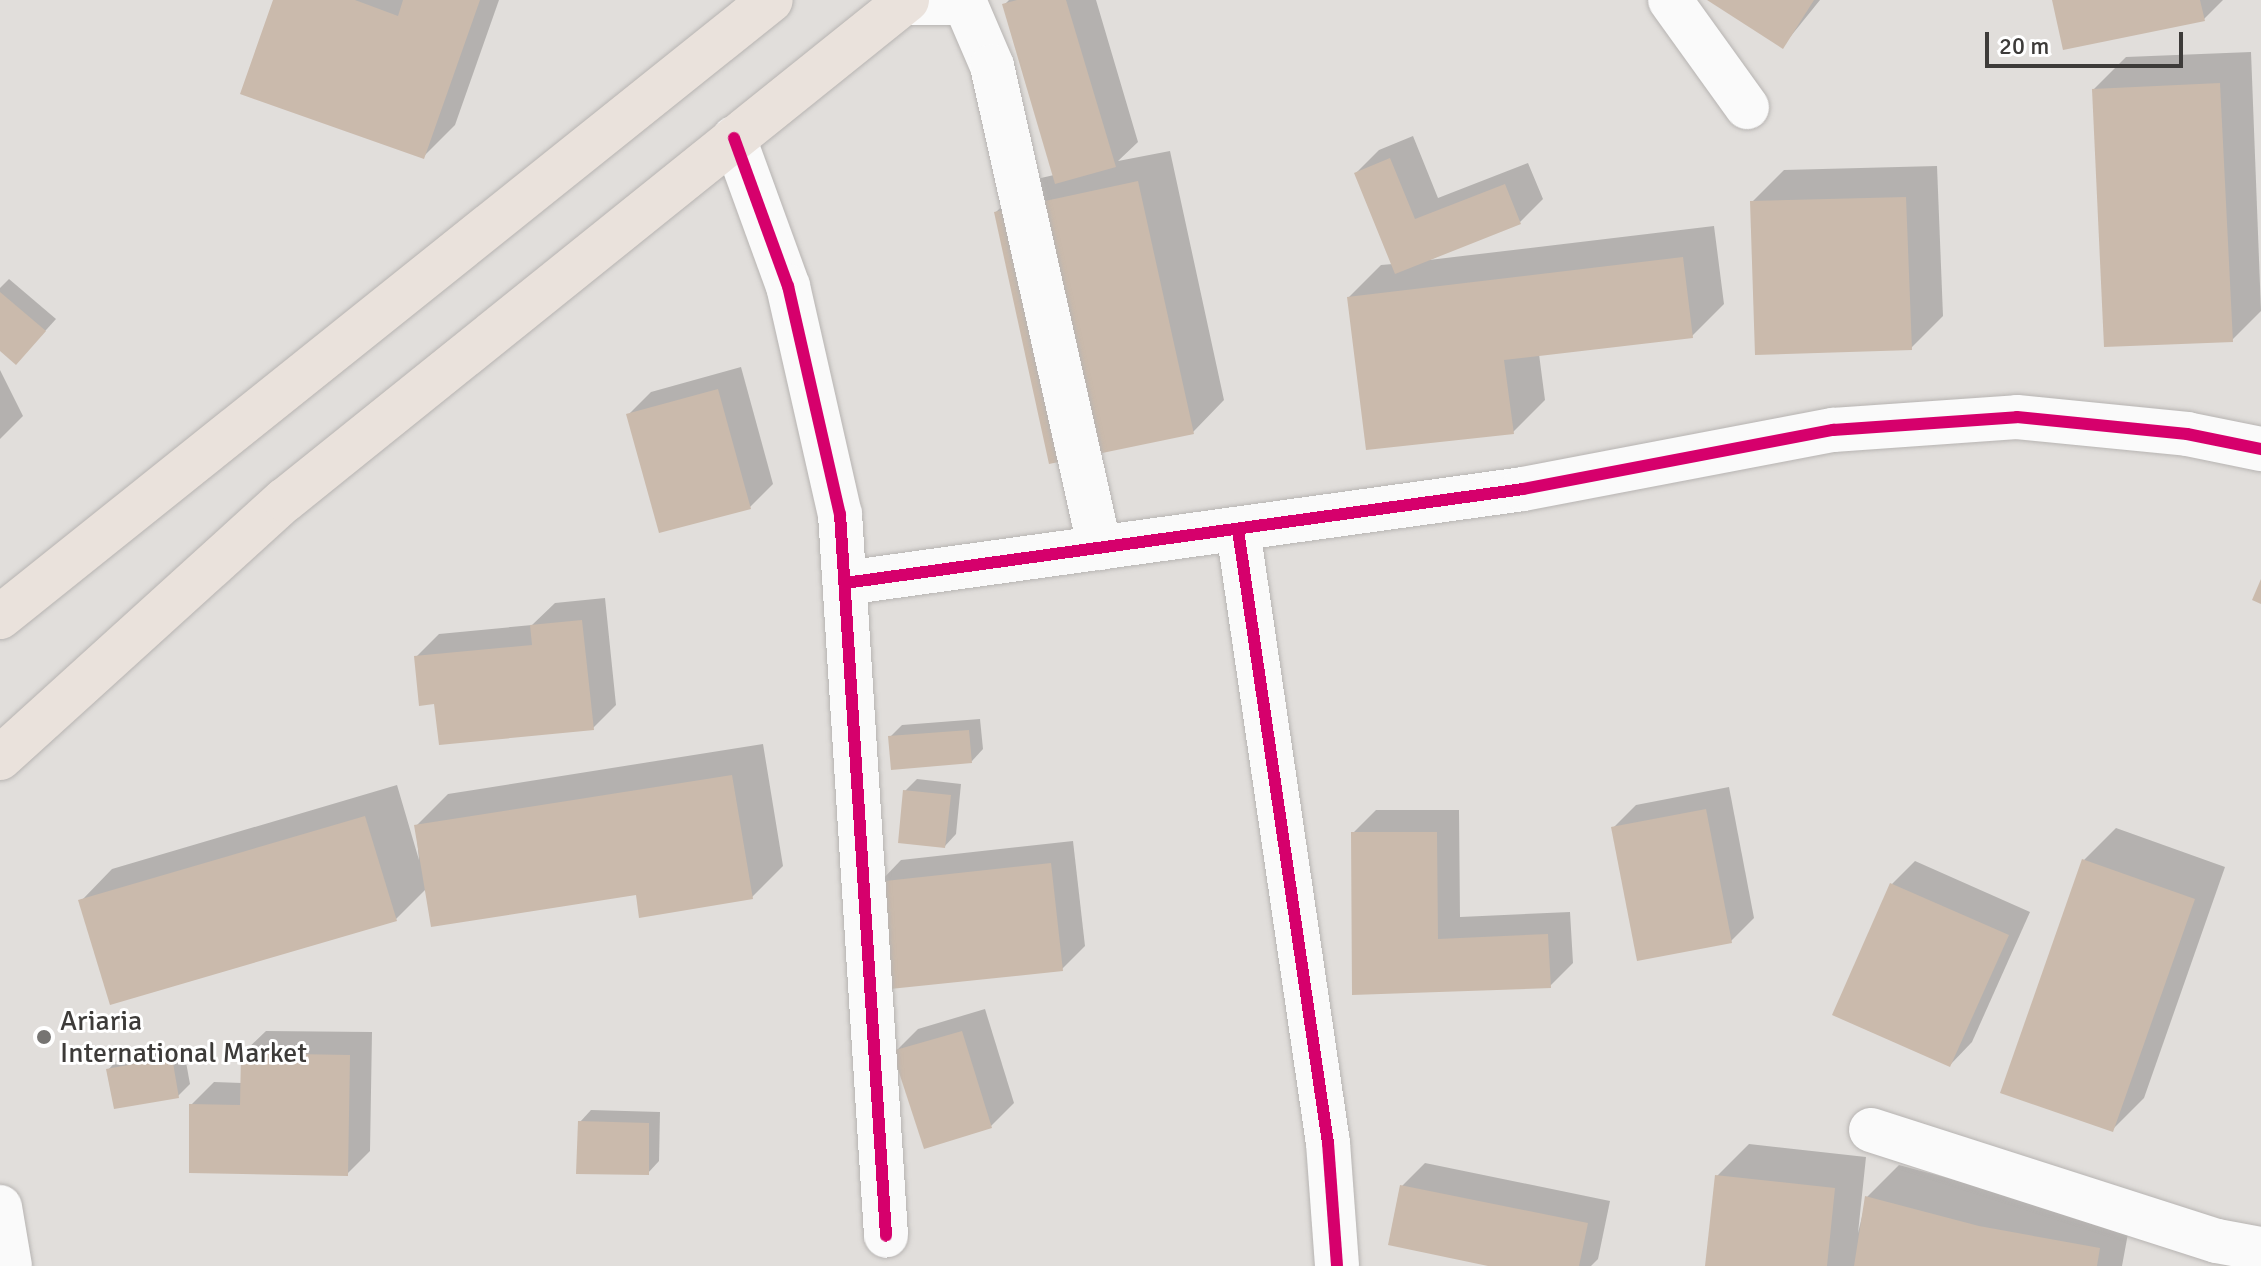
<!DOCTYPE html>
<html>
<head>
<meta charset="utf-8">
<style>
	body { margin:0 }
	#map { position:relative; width:2261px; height:1266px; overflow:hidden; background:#e1dedb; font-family:Signika,sans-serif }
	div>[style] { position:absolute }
	.shadow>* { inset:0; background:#0003 }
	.building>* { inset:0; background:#cabaac }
	.roads { filter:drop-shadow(0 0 2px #b7b4b2) drop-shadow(0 0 2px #b7b4b2) }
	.minor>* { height:44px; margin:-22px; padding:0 22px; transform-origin:22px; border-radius:22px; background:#fafafa }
	.major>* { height:44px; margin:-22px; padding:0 22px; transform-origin:22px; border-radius:22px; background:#eae2dc }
	.cycleway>* { height:12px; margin:-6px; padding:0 6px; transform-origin:6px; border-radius:6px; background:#d6006c }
	.dots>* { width:22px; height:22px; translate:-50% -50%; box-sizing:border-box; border:4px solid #fff; border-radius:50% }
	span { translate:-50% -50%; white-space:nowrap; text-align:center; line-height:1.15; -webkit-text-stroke:6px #fff; paint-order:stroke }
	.poi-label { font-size:28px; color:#3d3b39 }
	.left { translate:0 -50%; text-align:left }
	.scale { position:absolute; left:1985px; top:32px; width:198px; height:36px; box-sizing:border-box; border:4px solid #3d3b39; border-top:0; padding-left:10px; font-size:24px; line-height:28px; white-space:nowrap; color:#3d3b39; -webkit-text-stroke:6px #fff; paint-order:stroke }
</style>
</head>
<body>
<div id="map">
	<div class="shadow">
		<i style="clip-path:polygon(275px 0,499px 0,455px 125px,423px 157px)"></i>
		<i style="clip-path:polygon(1009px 0,1096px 0,1138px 142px,1118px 161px,1170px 151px,1224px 400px,1193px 432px,996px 212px,1028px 181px,1054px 175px,1004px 5px)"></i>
		<i style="clip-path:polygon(1710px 0,1820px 0,1782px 47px)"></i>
		<i style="clip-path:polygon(2054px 0,2223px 0,2204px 19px)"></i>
		<i style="clip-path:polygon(2251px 52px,2261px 311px,2232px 340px,2094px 89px,2126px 57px)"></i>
		<i style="clip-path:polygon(1413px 136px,1438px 198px,1528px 163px,1543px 199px,1520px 222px,1429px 260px,1714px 226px,1724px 304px,1692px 336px,1539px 354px,1545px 400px,1513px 432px,1349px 297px,1381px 265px,1393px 264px,1356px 173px,1379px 150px)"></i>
		<i style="clip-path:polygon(1937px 166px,1943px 316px,1911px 348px,1752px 202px,1784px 170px)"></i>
		<i style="clip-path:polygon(9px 279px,56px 319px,27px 351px,0 349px,0 288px)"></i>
		<i style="clip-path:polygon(741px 367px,773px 484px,750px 507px,628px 415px,651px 392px)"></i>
		<i style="clip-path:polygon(0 370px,23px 416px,0 439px)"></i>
		<i style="clip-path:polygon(605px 598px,616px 705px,593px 728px,436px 702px,416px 657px,439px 634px,532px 625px,555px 603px)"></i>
		<i style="clip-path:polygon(980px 719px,983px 749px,972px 761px,890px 737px,902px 725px)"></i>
		<i style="clip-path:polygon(763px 744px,783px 866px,752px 897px,427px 888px,396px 919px,81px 901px,112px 869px,397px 785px,419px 860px,416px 826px,448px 794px)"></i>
		<i style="clip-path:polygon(917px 779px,961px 784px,956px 834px,945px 846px,905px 791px)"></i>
		<i style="clip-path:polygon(1729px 787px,1754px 918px,1731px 941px,1613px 828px,1636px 805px)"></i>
		<i style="clip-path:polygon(1376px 810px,1459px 810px,1460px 917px,1570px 912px,1573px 963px,1550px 986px,1354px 993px,1353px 833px)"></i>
		<i style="clip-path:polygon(2116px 828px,2225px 867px,2144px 1098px,2112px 1130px,2084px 860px)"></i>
		<i style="clip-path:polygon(1073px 841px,1085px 946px,1062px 969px,879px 883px,901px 860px)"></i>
		<i style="clip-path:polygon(1915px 861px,2030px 912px,1972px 1042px,1950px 1065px,1892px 884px)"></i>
		<i style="clip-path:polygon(985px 1009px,1014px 1103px,991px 1126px,895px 1052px,918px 1029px)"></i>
		<i style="clip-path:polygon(266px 1031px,372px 1032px,370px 1151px,347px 1174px,191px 1105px,214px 1082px,242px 1083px,243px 1053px)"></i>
		<i style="clip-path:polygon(183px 1046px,190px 1084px,178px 1096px,108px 1070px,119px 1058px)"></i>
		<i style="clip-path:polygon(591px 1110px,660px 1112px,659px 1161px,648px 1173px,580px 1122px)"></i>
		<i style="clip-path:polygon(1749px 1144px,1866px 1157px,1858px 1233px,1867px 1197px,1899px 1165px,2011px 1195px,2131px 1217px,2122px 1266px,1707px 1266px,1717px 1176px)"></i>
		<i style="clip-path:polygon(1425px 1163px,1610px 1201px,1598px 1259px,1591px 1266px,1498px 1266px,1402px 1186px)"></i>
	</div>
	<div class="building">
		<i style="clip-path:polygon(273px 0,355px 0,398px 16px,403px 0,480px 0,424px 159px,240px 94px)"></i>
		<i style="clip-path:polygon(1017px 0,1066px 0,1116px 167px,1055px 184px,1002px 4px)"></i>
		<i style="clip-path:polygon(1707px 0,1814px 0,1783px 49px)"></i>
		<i style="clip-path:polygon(2052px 0,2200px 0,2205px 21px,2063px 50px)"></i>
		<i style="clip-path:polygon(2220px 83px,2233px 342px,2104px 347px,2092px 89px)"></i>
		<i style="clip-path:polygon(1390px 158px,1415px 219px,1505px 184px,1521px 224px,1395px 274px,1354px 173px)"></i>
		<i style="clip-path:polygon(1138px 181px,1194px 434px,1049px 464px,994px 212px)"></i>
		<i style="clip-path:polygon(1906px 197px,1912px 350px,1755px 355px,1750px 201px)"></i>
		<i style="clip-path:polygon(1683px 257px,1693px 338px,1504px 360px,1514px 434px,1366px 450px,1347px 297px)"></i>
		<i style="clip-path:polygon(0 292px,46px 331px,16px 365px,0 351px)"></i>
		<i style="clip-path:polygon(718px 389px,751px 509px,659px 533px,626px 414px)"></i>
		<i style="clip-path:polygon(2261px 579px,2261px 604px,2252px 600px)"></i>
		<i style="clip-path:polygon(582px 620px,594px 730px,439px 745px,434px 704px,419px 706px,414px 656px,532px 645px,530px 625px)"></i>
		<i style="clip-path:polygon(969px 730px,972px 763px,891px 770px,888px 736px)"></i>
		<i style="clip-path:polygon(732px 775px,753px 899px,639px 918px,636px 895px,431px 927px,414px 825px)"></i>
		<i style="clip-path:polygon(903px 790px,951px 795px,945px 848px,898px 843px)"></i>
		<i style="clip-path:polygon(1706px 809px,1732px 943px,1637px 961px,1611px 827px)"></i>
		<i style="clip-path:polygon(365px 816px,397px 921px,110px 1005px,78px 900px)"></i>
		<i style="clip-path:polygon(1351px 832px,1437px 832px,1438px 939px,1548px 934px,1551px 988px,1352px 995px)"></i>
		<i style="clip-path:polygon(2082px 859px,2195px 899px,2113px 1132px,2000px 1093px)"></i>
		<i style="clip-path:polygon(1051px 863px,1063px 971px,890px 989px,876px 882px)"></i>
		<i style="clip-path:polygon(1890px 883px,2009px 935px,1950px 1067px,1832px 1015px)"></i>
		<i style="clip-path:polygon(962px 1031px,992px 1128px,924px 1149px,892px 1051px)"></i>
		<i style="clip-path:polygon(241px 1053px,350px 1055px,348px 1176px,189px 1173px,189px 1104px,240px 1105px)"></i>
		<i style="clip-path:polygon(172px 1057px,179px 1098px,114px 1109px,106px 1069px)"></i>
		<i style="clip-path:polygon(578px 1121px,649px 1123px,649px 1175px,576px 1174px)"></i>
		<i style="clip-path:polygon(1715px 1175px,1835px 1188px,1827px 1266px,1705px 1266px)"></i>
		<i style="clip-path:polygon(1400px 1185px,1588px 1223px,1579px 1266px,1488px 1266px,1388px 1245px)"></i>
		<i style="clip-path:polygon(1865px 1196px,1979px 1226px,2100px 1248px,2097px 1266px,1854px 1266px)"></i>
	</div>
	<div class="roads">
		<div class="minor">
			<i style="left:1670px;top:0;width:132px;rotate:54.3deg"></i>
			<i style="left:904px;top:3px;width:61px"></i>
			<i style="left:965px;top:3px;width:69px;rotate:66.8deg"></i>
			<i style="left:992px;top:66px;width:494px;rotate:77.4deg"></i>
			<i style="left:734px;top:138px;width:158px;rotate:70deg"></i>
			<i style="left:788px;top:286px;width:234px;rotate:77.2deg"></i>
			<i style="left:840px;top:514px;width:723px;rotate:86.35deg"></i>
			<i style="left:1238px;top:530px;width:620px;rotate:81.65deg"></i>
			<i style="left:1328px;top:1143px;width:123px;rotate:85.8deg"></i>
			<i style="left:845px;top:583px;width:684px;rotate:-7.89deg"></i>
			<i style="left:1523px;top:489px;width:316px;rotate:-10.8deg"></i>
			<i style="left:1833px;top:430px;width:184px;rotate:-4deg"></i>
			<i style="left:2017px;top:417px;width:171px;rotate:5.7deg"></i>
			<i style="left:2187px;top:434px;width:76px;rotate:11.5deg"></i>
			<i style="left:1871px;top:1130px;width:363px;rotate:17.8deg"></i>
			<i style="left:2217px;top:1241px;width:45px;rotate:10.3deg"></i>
			<i style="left:0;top:1207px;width:60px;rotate:80.4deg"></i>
		</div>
		<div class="major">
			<i style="left:0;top:617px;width:987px;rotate:-38.67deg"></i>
			<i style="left:0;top:758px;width:384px;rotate:-42.2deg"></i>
			<i style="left:285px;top:500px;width:798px;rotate:-38.79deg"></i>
		</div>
	</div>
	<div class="cycleway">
		<i style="left:734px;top:138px;width:158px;rotate:70deg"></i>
		<i style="left:788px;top:286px;width:234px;rotate:77.2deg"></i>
		<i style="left:840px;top:514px;width:723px;rotate:86.35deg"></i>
		<i style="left:1238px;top:530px;width:620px;rotate:81.65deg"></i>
		<i style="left:1328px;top:1143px;width:123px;rotate:85.8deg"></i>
		<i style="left:845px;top:583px;width:684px;rotate:-7.89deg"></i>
		<i style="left:1523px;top:489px;width:316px;rotate:-10.8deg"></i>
		<i style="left:1833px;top:430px;width:184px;rotate:-4deg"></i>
		<i style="left:2017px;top:417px;width:171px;rotate:5.7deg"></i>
		<i style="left:2187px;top:434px;width:76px;rotate:11.5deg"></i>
	</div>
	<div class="dots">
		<i style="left:44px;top:1037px;background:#767472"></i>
	</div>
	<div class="poi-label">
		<span class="left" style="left:60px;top:1037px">Ariaria<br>International Market</span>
	</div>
	<div class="scale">20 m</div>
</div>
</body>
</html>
